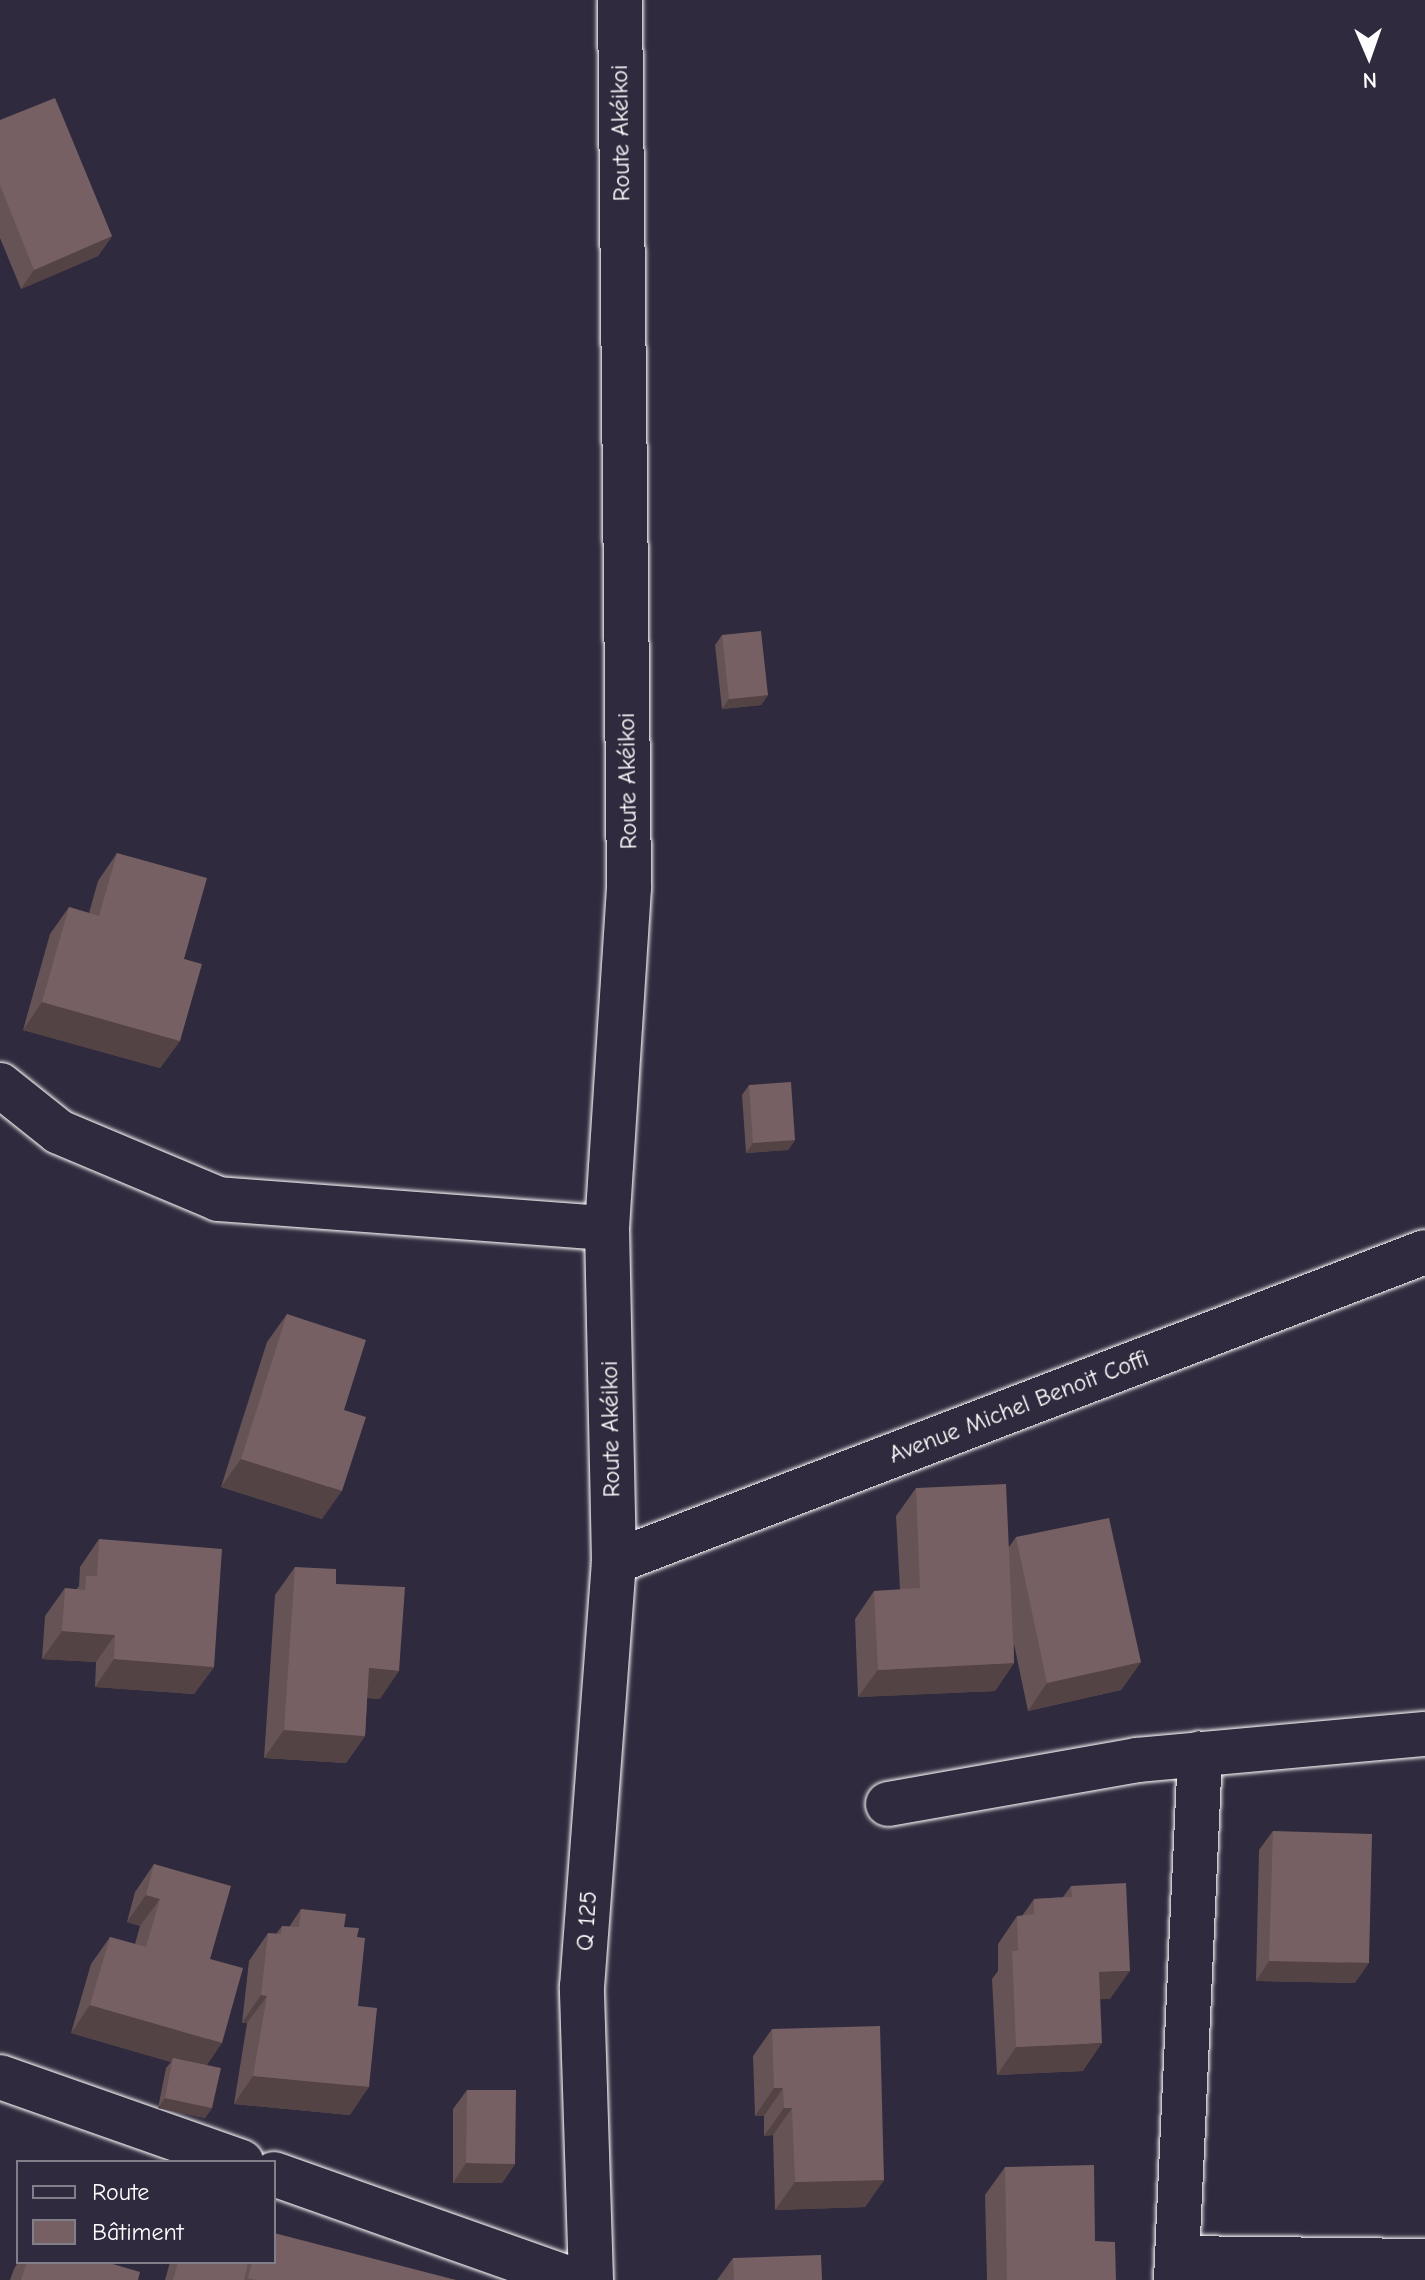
<!DOCTYPE html>
<html>
<head>
<meta charset="utf-8">
<style>
	body { margin:0 }
	#map { position:relative; width:1425px; height:2280px; overflow:hidden; background:#2f2a3d; font-family:"Comic Neue",sans-serif }
	div>[style] { position:absolute }
	.roads { filter:drop-shadow(0 0 2px #fff) drop-shadow(0 0 2px #fff) }
	.minor>* { height:44px; margin:-22px; padding:0 22px; transform-origin:22px; border-radius:22px; background:#2f2a3d }
	.tertiary>* { height:44px; margin:-22px; padding:0 22px; transform-origin:22px; border-radius:22px; background:#2f2a3d }
	.wall>* { inset:0; background:#655355 }
	.shaded-wall>* { inset:0; background:#534345 }
	.building>* { inset:0; background:#766063 }
	span { translate:-50% -50%; white-space:nowrap; text-align:center; line-height:1.15; -webkit-text-stroke:7px #2f2a3d; paint-order:stroke }
	.street-label { font-size:24px; color:#fff }
	.legend { position:absolute; left:16px; top:2160px; width:260px; height:104px; box-sizing:border-box; background:#2f2a3d; border:2px solid #827f8b; margin:0; padding:10px 14px; list-style:none; font-size:24px; color:#fff }
	.legend li { display:flex; align-items:center; gap:16px; height:40px }
	.legend b { width:40px; border:2px solid #827f8b }
	.north { position:absolute; left:1329px; top:16px; width:80px; height:80px; -webkit-text-stroke:6px #2f2a3d; paint-order:stroke; rotate:178deg; font-size:22px; font-weight:700; line-height:32px; text-align:center; color:#fff }
	.north::after { content:''; display:block; margin:auto; width:28px; height:36px; background:#fff; clip-path:polygon(50% 0,100% 100%,50% 72%,0 100%) }
</style>
</head>
<body>
<div id="map">
	<div class="roads">
		<div class="minor">
			<i style="left:0;top:1085px;width:75px;rotate:38.5deg"></i>
			<i style="left:59px;top:1132px;width:173px;rotate:22.8deg"></i>
			<i style="left:218px;top:1199px;width:390px;rotate:4.3deg"></i>
			<i style="left:888px;top:1804px;width:253px;rotate:-10deg"></i>
			<i style="left:1137px;top:1760px;width:289px;rotate:-5.2deg"></i>
			<i style="left:0;top:2077px;width:256px;rotate:19.4deg"></i>
			<i style="left:274px;top:2174px;width:318px;rotate:19.5deg"></i>
			<i style="left:1177px;top:2258px;width:248px;rotate:0.7deg"></i>
			<i style="left:1176px;top:2280px;width:527px;rotate:-87.39deg"></i>
		</div>
		<div class="tertiary">
			<i style="left:614px;top:1562px;width:868px;rotate:-20.92deg"></i>
			<i style="left:591px;top:2280px;width:293px;rotate:-91.8deg"></i>
			<i style="left:582px;top:1987px;width:426px;rotate:-85.7deg"></i>
			<i style="left:614px;top:1562px;width:334px;rotate:-91.2deg"></i>
			<i style="left:607px;top:1228px;width:341px;rotate:-86.3deg"></i>
			<i style="left:629px;top:888px;width:888px;rotate:-90.58deg"></i>
		</div>
	</div>
	<div class="wall">
		<i style="clip-path:polygon(0 120px,112px 236px,98px 256px,21px 289px,0 238px)"></i>
		<i style="clip-path:polygon(722px 635px,768px 695px,761px 705px,722px 709px,715px 645px)"></i>
		<i style="clip-path:polygon(117px 853px,184px 959px,180px 1041px,160px 1068px,23px 1030px,50px 934px,69px 907px,89px 913px,98px 881px)"></i>
		<i style="clip-path:polygon(749px 1085px,795px 1140px,788px 1150px,746px 1153px,742px 1095px)"></i>
		<i style="clip-path:polygon(287px 1314px,344px 1410px,322px 1519px,221px 1487px,267px 1342px)"></i>
		<i style="clip-path:polygon(916px 1488px,1009px 1547px,1016px 1537px,1141px 1662px,1121px 1690px,1028px 1711px,1014px 1644px,1014px 1663px,995px 1691px,858px 1697px,855px 1619px,874px 1591px,900px 1590px,896px 1516px)"></i>
		<i style="clip-path:polygon(99px 1539px,214px 1667px,194px 1694px,95px 1687px,96px 1662px,42px 1659px,45px 1616px,65px 1588px,76px 1590px,79px 1586px,80px 1567px)"></i>
		<i style="clip-path:polygon(295px 1567px,336px 1584px,380px 1699px,367px 1698px,365px 1736px,346px 1763px,264px 1758px,275px 1595px)"></i>
		<i style="clip-path:polygon(1273px 1831px,1355px 1983px,1256px 1981px,1259px 1850px)"></i>
		<i style="clip-path:polygon(154px 1864px,210px 1959px,207px 2065px,212px 2108px,205px 2118px,158px 2108px,166px 2068px,171px 2062px,71px 2033px,91px 1964px,110px 1937px,135px 1944px,140px 1926px,127px 1922px,135px 1892px)"></i>
		<i style="clip-path:polygon(1071px 1886px,1110px 1999px,1100px 1999px,1083px 2071px,997px 2075px,992px 1979px,998px 1971px,998px 1944px,1017px 1916px,1022px 1916px,1034px 1899px,1063px 1897px)"></i>
		<i style="clip-path:polygon(301px 1909px,344px 1927px,357px 1937px,358px 2006px,350px 2115px,234px 2104px,247px 2023px,242px 2023px,249px 1961px,268px 1933px,276px 1934px,282px 1926px,289px 1927px)"></i>
		<i style="clip-path:polygon(772px 2029px,884px 2180px,865px 2207px,775px 2210px,773px 2135px,764px 2136px,764px 2116px,755px 2116px,753px 2056px)"></i>
		<i style="clip-path:polygon(467px 2090px,515px 2164px,502px 2183px,453px 2183px,453px 2109px)"></i>
		<i style="clip-path:polygon(1005px 2167px,1095px 2241px,1116px 2280px,987px 2280px,985px 2195px)"></i>
		<i style="clip-path:polygon(733px 2258px,822px 2280px,717px 2280px)"></i>
		<i style="clip-path:polygon(18px 2262px,106px 2262px,138px 2280px,10px 2280px,14px 2269px)"></i>
		<i style="clip-path:polygon(170px 2262px,274px 2262px,456px 2280px,165px 2280px)"></i>
	</div>
	<div class="shaded-wall">
		<i style="clip-path:polygon(112px 236px,98px 256px,21px 289px,34px 270px)"></i>
		<i style="clip-path:polygon(768px 695px,761px 705px,722px 709px,729px 699px)"></i>
		<i style="clip-path:polygon(42px 1002px,180px 1041px,160px 1068px,23px 1030px)"></i>
		<i style="clip-path:polygon(795px 1140px,788px 1150px,746px 1153px,753px 1143px)"></i>
		<i style="clip-path:polygon(241px 1459px,342px 1491px,322px 1519px,221px 1487px)"></i>
		<i style="clip-path:polygon(62px 1631px,115px 1635px,96px 1662px,42px 1659px)"></i>
		<i style="clip-path:polygon(114px 1659px,214px 1667px,194px 1694px,95px 1687px)"></i>
		<i style="clip-path:polygon(1141px 1662px,1121px 1690px,1028px 1711px,1047px 1683px)"></i>
		<i style="clip-path:polygon(1014px 1663px,995px 1691px,858px 1697px,878px 1670px)"></i>
		<i style="clip-path:polygon(369px 1668px,399px 1671px,380px 1699px,350px 1696px)"></i>
		<i style="clip-path:polygon(284px 1730px,365px 1736px,346px 1763px,264px 1758px)"></i>
		<i style="clip-path:polygon(146px 1895px,160px 1899px,140px 1926px,127px 1922px)"></i>
		<i style="clip-path:polygon(1269px 1961px,1369px 1963px,1355px 1983px,1256px 1981px)"></i>
		<i style="clip-path:polygon(1130px 1971px,1110px 1999px,1079px 2000px,1099px 1972px)"></i>
		<i style="clip-path:polygon(261px 1995px,267px 1996px,247px 2023px,242px 2023px)"></i>
		<i style="clip-path:polygon(90px 2005px,222px 2043px,203px 2071px,173px 2058px,171px 2062px,71px 2033px)"></i>
		<i style="clip-path:polygon(1102px 2043px,1083px 2071px,997px 2075px,1016px 2047px)"></i>
		<i style="clip-path:polygon(253px 2076px,369px 2087px,350px 2115px,234px 2104px)"></i>
		<i style="clip-path:polygon(774px 2088px,783px 2088px,764px 2116px,755px 2116px)"></i>
		<i style="clip-path:polygon(165px 2098px,212px 2108px,205px 2118px,158px 2108px)"></i>
		<i style="clip-path:polygon(784px 2108px,792px 2108px,773px 2135px,764px 2136px)"></i>
		<i style="clip-path:polygon(466px 2163px,515px 2164px,502px 2183px,453px 2183px)"></i>
		<i style="clip-path:polygon(884px 2180px,865px 2207px,775px 2210px,795px 2182px)"></i>
	</div>
	<div class="building">
		<i style="clip-path:polygon(55px 98px,112px 236px,34px 270px,0 185px,0 120px)"></i>
		<i style="clip-path:polygon(761px 631px,768px 695px,729px 699px,722px 635px)"></i>
		<i style="clip-path:polygon(117px 853px,207px 878px,184px 959px,202px 964px,180px 1041px,42px 1002px,69px 907px,99px 916px)"></i>
		<i style="clip-path:polygon(791px 1082px,795px 1140px,753px 1143px,749px 1085px)"></i>
		<i style="clip-path:polygon(287px 1314px,366px 1340px,344px 1410px,366px 1417px,342px 1491px,241px 1459px)"></i>
		<i style="clip-path:polygon(1006px 1484px,1014px 1663px,878px 1670px,874px 1591px,920px 1588px,916px 1488px)"></i>
		<i style="clip-path:polygon(1109px 1518px,1141px 1662px,1047px 1683px,1016px 1537px)"></i>
		<i style="clip-path:polygon(99px 1539px,222px 1549px,214px 1667px,114px 1659px,115px 1635px,62px 1631px,65px 1588px,85px 1590px,86px 1576px,97px 1576px)"></i>
		<i style="clip-path:polygon(295px 1567px,336px 1569px,336px 1584px,405px 1587px,399px 1671px,369px 1668px,365px 1736px,284px 1730px)"></i>
		<i style="clip-path:polygon(1273px 1831px,1372px 1834px,1369px 1963px,1269px 1961px)"></i>
		<i style="clip-path:polygon(154px 1864px,231px 1886px,210px 1959px,243px 1968px,222px 2043px,90px 2005px,110px 1937px,146px 1947px,160px 1899px,146px 1895px)"></i>
		<i style="clip-path:polygon(1126px 1883px,1130px 1971px,1099px 1972px,1102px 2043px,1016px 2047px,1012px 1951px,1018px 1951px,1017px 1916px,1034px 1914px,1034px 1899px,1072px 1897px,1071px 1886px)"></i>
		<i style="clip-path:polygon(301px 1909px,346px 1914px,344px 1927px,359px 1928px,357px 1937px,365px 1938px,358px 2006px,377px 2008px,369px 2087px,253px 2076px,267px 1996px,261px 1995px,268px 1933px,281px 1934px,282px 1926px,299px 1927px)"></i>
		<i style="clip-path:polygon(880px 2026px,884px 2180px,795px 2182px,792px 2108px,784px 2108px,783px 2088px,774px 2088px,772px 2029px)"></i>
		<i style="clip-path:polygon(173px 2058px,221px 2068px,212px 2108px,165px 2098px)"></i>
		<i style="clip-path:polygon(467px 2090px,516px 2090px,515px 2164px,466px 2163px)"></i>
		<i style="clip-path:polygon(1094px 2165px,1095px 2241px,1115px 2242px,1116px 2280px,1007px 2280px,1005px 2167px)"></i>
		<i style="clip-path:polygon(274px 2233px,456px 2280px,256px 2280px,248px 2278px,252px 2262px,274px 2262px)"></i>
		<i style="clip-path:polygon(821px 2255px,822px 2280px,734px 2280px,733px 2258px)"></i>
		<i style="clip-path:polygon(27px 2262px,106px 2262px,140px 2272px,138px 2280px,21px 2280px)"></i>
		<i style="clip-path:polygon(178px 2262px,248px 2262px,244px 2280px,173px 2280px)"></i>
	</div>
	<div class="street-label">
		<span style="left:621px;top:133px;rotate:-91deg">Route Akéikoi</span>
		<span style="left:628px;top:781px;rotate:-91deg">Route Akéikoi</span>
		<span style="left:1019px;top:1407px;rotate:-21deg">Avenue Michel Benoit Coffi</span>
		<span style="left:611px;top:1429px;rotate:-91deg">Route Akéikoi</span>
		<span style="left:587px;top:1921px;rotate:-86deg">Q 125</span>
	</div>
	<ul class="legend">
	<li><b style="height:10px;background:#2f2a3d"></b>Route</li>
	<li><b style="height:22px;background:#766063"></b>Bâtiment</li>
	</ul>
	<div class="north">N</div>
</div>
</body>
</html>
